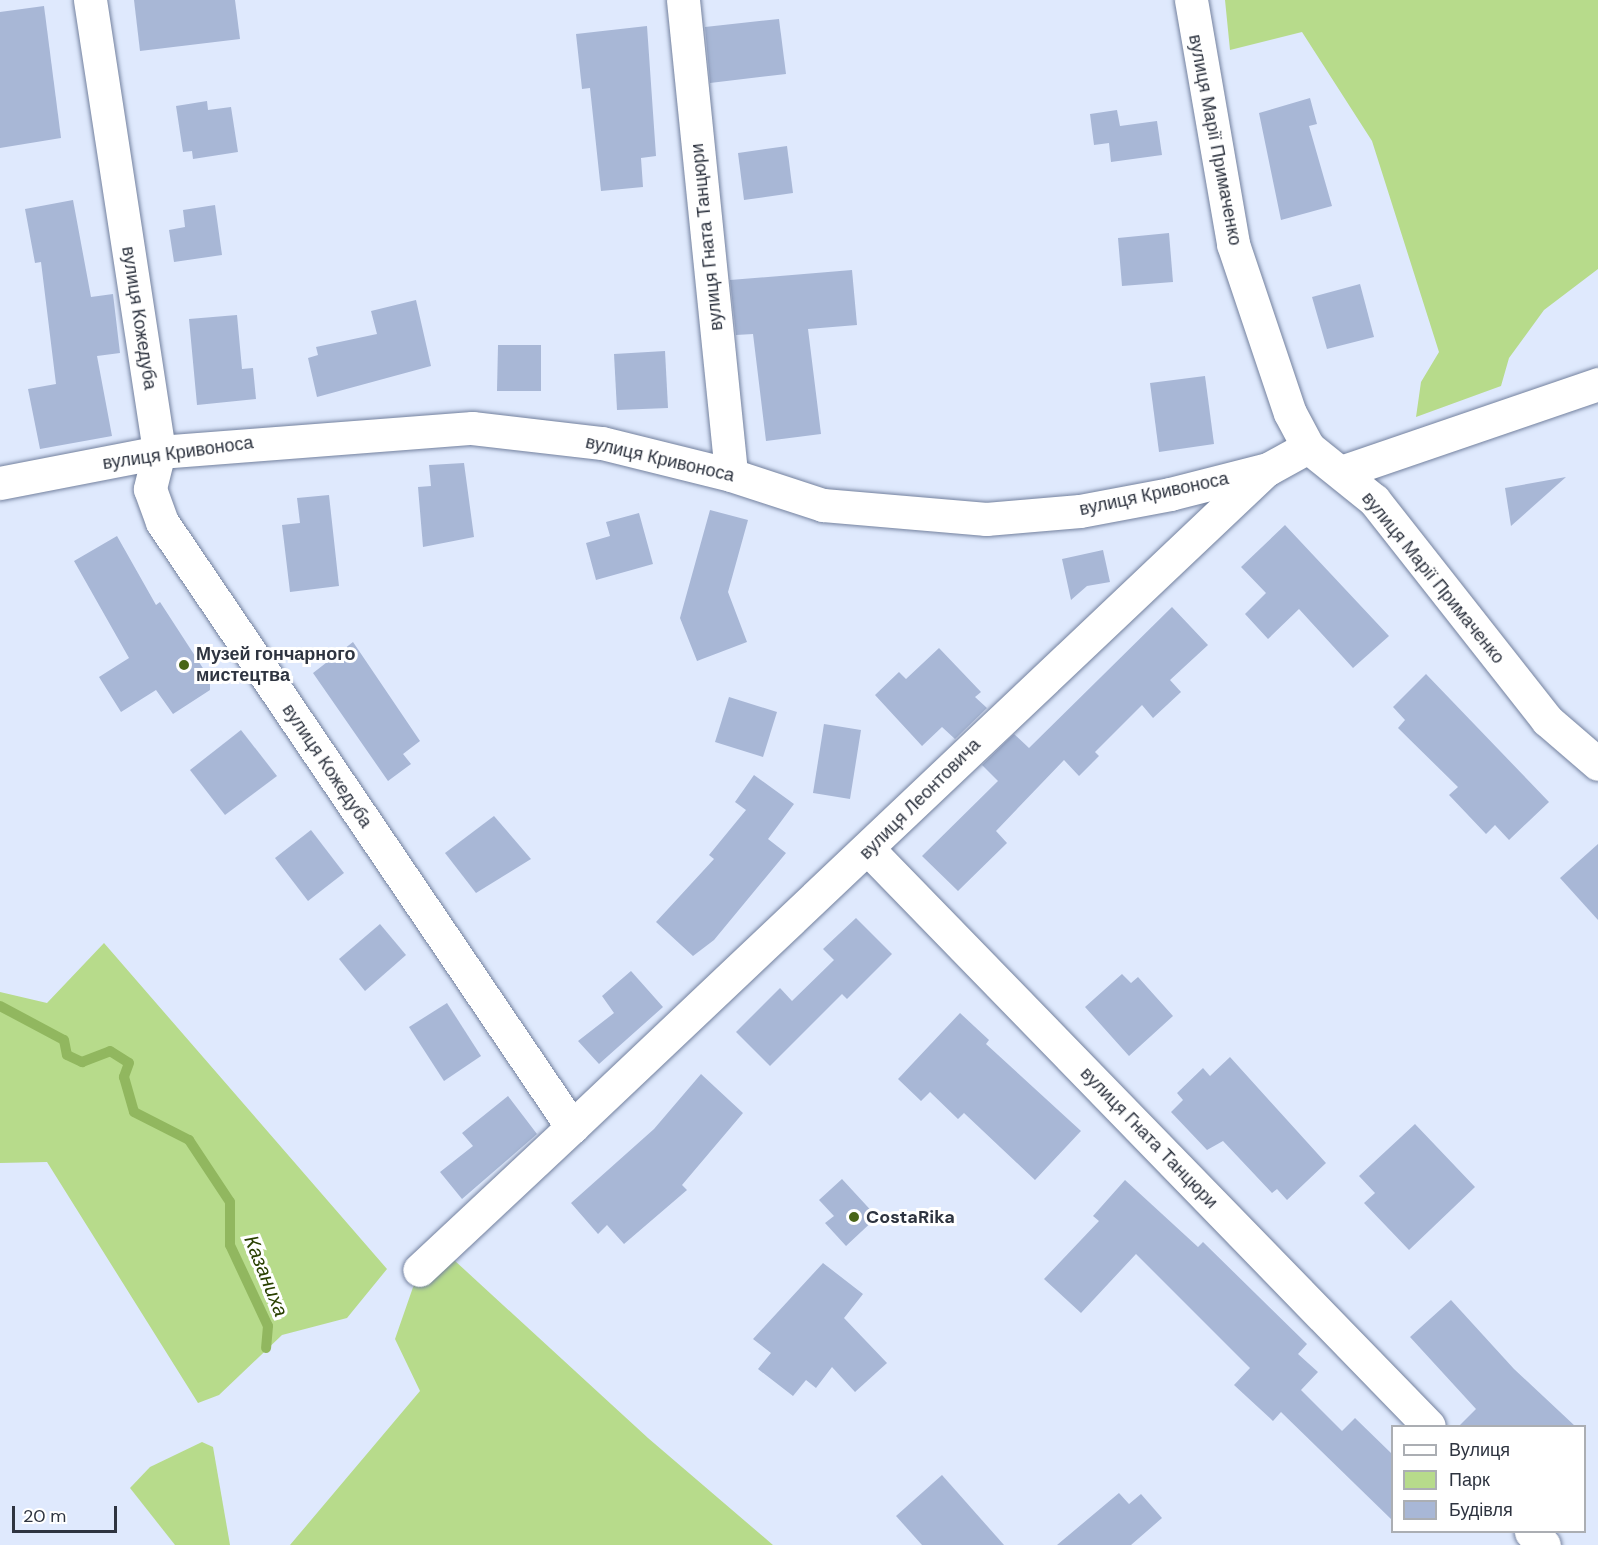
<!DOCTYPE html>
<html>
<head>
<meta charset="utf-8">
<style>
	body { margin:0 }
	#map { position:relative; width:1598px; height:1545px; overflow:hidden; background:#dfe9fd; font-family:"DM Sans",sans-serif }
	div>[style] { position:absolute }
	.green>* { inset:0; background:#b7db8b }
	.stream>* { height:10px; margin:-5px; padding:0 5px; transform-origin:5px; border-radius:5px; background:#91b75f }
	.building>* { inset:0; background:#a8b7d6 }
	.roads { filter:drop-shadow(0 0 2px #73819e) drop-shadow(0 0 2px #73819e) }
	.street>* { height:33px; margin:-16.5px; padding:0 16.5px; transform-origin:16.5px; border-radius:16.5px; background:#fff }
	.dots>* { width:16px; height:16px; translate:-50% -50%; box-sizing:border-box; border:3px solid #fff; border-radius:50% }
	span { translate:-50% -50%; white-space:nowrap; text-align:center; line-height:1.15; -webkit-text-stroke:6px #fff; paint-order:stroke }
	.street-label { font-size:18px; color:#2e3440 }
	.poi-label { font-size:18px; color:#2e3440; font-weight:700 }
	.left { translate:0 -50%; text-align:left }
	.water-label { font-size:20px; color:#294000; font-style:italic }
	.legend { position:absolute; left:1391px; top:1425px; width:195px; height:108px; box-sizing:border-box; background:#fff; border:2px solid #abaeb3; margin:0; padding:8px 10px; list-style:none; font-size:18px; color:#2e3440 }
	.legend li { display:flex; align-items:center; gap:12px; height:30px }
	.legend b { width:30px; border:2px solid #abaeb3 }
	.scale { position:absolute; left:12px; top:1506px; width:105px; height:27px; box-sizing:border-box; border:3px solid #2e3440; border-top:0; padding-left:8px; font-size:18px; line-height:21px; white-space:nowrap; color:#2e3440; -webkit-text-stroke:4px #fff; paint-order:stroke }
</style>
</head>
<body>
<div id="map">
	<div class="green">
		<i style="clip-path:polygon(1225px 0,1598px 0,1598px 269px,1544px 310px,1509px 358px,1501px 386px,1416px 417px,1421px 382px,1439px 352px,1372px 141px,1302px 32px,1230px 50px)"></i>
		<i style="clip-path:polygon(104px 943px,387px 1269px,347px 1318px,282px 1335px,219px 1395px,198px 1403px,47px 1162px,0 1163px,0 992px,47px 1003px)"></i>
		<i style="clip-path:polygon(442px 1249px,648px 1438px,773px 1545px,290px 1545px,420px 1391px,395px 1339px,419px 1270px)"></i>
		<i style="clip-path:polygon(202px 1442px,213px 1447px,230px 1545px,175px 1545px,130px 1488px,150px 1467px)"></i>
	</div>
	<div class="stream">
		<i style="left:0;top:1006px;width:72px;rotate:28deg"></i>
		<i style="left:64px;top:1040px;width:15px;rotate:79deg"></i>
		<i style="left:67px;top:1055px;width:17px;rotate:25deg"></i>
		<i style="left:82px;top:1062px;width:30px;rotate:-21deg"></i>
		<i style="left:110px;top:1051px;width:22px;rotate:32deg"></i>
		<i style="left:129px;top:1063px;width:15px;rotate:110deg"></i>
		<i style="left:124px;top:1077px;width:36px;rotate:74deg"></i>
		<i style="left:134px;top:1112px;width:62px;rotate:27deg"></i>
		<i style="left:189px;top:1140px;width:74px;rotate:56.5deg"></i>
		<i style="left:230px;top:1202px;width:43px;rotate:90deg"></i>
		<i style="left:230px;top:1245px;width:89px;rotate:64.9deg"></i>
		<i style="left:268px;top:1326px;width:22px;rotate:95deg"></i>
	</div>
	<div class="building">
		<i style="clip-path:polygon(134px 0,235px 0,240px 39px,140px 51px)"></i>
		<i style="clip-path:polygon(44px 6px,61px 138px,0 148px,0 12px)"></i>
		<i style="clip-path:polygon(779px 19px,786px 74px,710px 83px,705px 27px)"></i>
		<i style="clip-path:polygon(647px 26px,656px 156px,641px 158px,643px 187px,601px 191px,590px 88px,582px 89px,576px 34px)"></i>
		<i style="clip-path:polygon(1310px 98px,1317px 124px,1309px 126px,1332px 206px,1281px 220px,1259px 113px)"></i>
		<i style="clip-path:polygon(207px 101px,208px 110px,231px 107px,238px 152px,193px 159px,192px 151px,183px 152px,176px 106px)"></i>
		<i style="clip-path:polygon(1117px 110px,1120px 126px,1157px 121px,1162px 155px,1111px 162px,1109px 143px,1094px 145px,1090px 114px)"></i>
		<i style="clip-path:polygon(787px 146px,793px 193px,744px 200px,738px 153px)"></i>
		<i style="clip-path:polygon(73px 200px,91px 297px,113px 294px,120px 353px,97px 356px,112px 436px,40px 449px,28px 389px,56px 384px,41px 262px,35px 263px,25px 209px)"></i>
		<i style="clip-path:polygon(215px 205px,222px 255px,174px 262px,169px 230px,185px 227px,183px 210px)"></i>
		<i style="clip-path:polygon(1169px 233px,1173px 282px,1122px 286px,1118px 238px)"></i>
		<i style="clip-path:polygon(852px 270px,857px 325px,808px 329px,821px 434px,766px 441px,753px 334px,736px 335px,730px 280px)"></i>
		<i style="clip-path:polygon(1360px 284px,1374px 337px,1327px 349px,1312px 297px)"></i>
		<i style="clip-path:polygon(416px 300px,431px 366px,317px 397px,308px 358px,318px 355px,316px 347px,377px 334px,371px 311px)"></i>
		<i style="clip-path:polygon(237px 315px,242px 369px,253px 368px,256px 399px,197px 405px,189px 319px)"></i>
		<i style="clip-path:polygon(498px 345px,541px 345px,541px 391px,497px 391px)"></i>
		<i style="clip-path:polygon(665px 351px,668px 408px,617px 410px,614px 354px)"></i>
		<i style="clip-path:polygon(1205px 376px,1214px 444px,1159px 452px,1150px 383px)"></i>
		<i style="clip-path:polygon(464px 463px,474px 537px,423px 547px,418px 487px,431px 486px,429px 465px)"></i>
		<i style="clip-path:polygon(1566px 477px,1511px 526px,1505px 488px)"></i>
		<i style="clip-path:polygon(329px 495px,339px 586px,290px 592px,282px 525px,300px 523px,297px 498px)"></i>
		<i style="clip-path:polygon(710px 510px,748px 520px,728px 592px,747px 642px,697px 661px,680px 618px)"></i>
		<i style="clip-path:polygon(639px 513px,653px 564px,596px 580px,586px 543px,610px 536px,606px 522px)"></i>
		<i style="clip-path:polygon(1285px 525px,1389px 636px,1353px 668px,1299px 609px,1268px 639px,1245px 614px,1266px 593px,1241px 567px)"></i>
		<i style="clip-path:polygon(117px 536px,156px 605px,160px 602px,210px 679px,210px 690px,173px 714px,156px 690px,121px 712px,99px 677px,129px 658px,74px 561px)"></i>
		<i style="clip-path:polygon(1103px 550px,1110px 582px,1087px 586px,1071px 600px,1062px 559px)"></i>
		<i style="clip-path:polygon(1172px 607px,1208px 645px,1170px 680px,1181px 692px,1153px 718px,1142px 705px,1095px 752px,1099px 756px,1079px 776px,1064px 760px,996px 831px,1007px 843px,958px 891px,922px 856px,998px 781px,982px 765px,1014px 734px,1029px 748px)"></i>
		<i style="clip-path:polygon(353px 642px,420px 741px,403px 754px,411px 764px,388px 781px,313px 673px)"></i>
		<i style="clip-path:polygon(939px 648px,981px 692px,975px 697px,987px 708px,955px 739px,942px 727px,922px 746px,875px 695px,899px 672px,906px 679px)"></i>
		<i style="clip-path:polygon(1426px 674px,1549px 802px,1509px 840px,1495px 825px,1486px 834px,1449px 795px,1458px 787px,1398px 728px,1405px 720px,1393px 707px)"></i>
		<i style="clip-path:polygon(729px 697px,777px 712px,763px 757px,715px 742px)"></i>
		<i style="clip-path:polygon(824px 724px,861px 730px,850px 799px,813px 793px)"></i>
		<i style="clip-path:polygon(241px 730px,277px 776px,225px 815px,190px 770px)"></i>
		<i style="clip-path:polygon(754px 775px,794px 804px,768px 839px,786px 853px,714px 940px,693px 956px,656px 922px,714px 859px,709px 855px,746px 810px,735px 802px)"></i>
		<i style="clip-path:polygon(494px 816px,531px 859px,476px 893px,445px 853px)"></i>
		<i style="clip-path:polygon(311px 830px,344px 873px,308px 901px,275px 858px)"></i>
		<i style="clip-path:polygon(1598px 844px,1598px 920px,1560px 878px)"></i>
		<i style="clip-path:polygon(856px 918px,892px 954px,847px 999px,842px 994px,770px 1066px,736px 1032px,780px 988px,792px 1001px,834px 960px,823px 949px)"></i>
		<i style="clip-path:polygon(380px 924px,406px 955px,365px 991px,339px 959px)"></i>
		<i style="clip-path:polygon(631px 971px,663px 1007px,599px 1064px,578px 1041px,614px 1013px,602px 996px)"></i>
		<i style="clip-path:polygon(1122px 974px,1131px 983px,1138px 977px,1173px 1016px,1129px 1056px,1085px 1007px)"></i>
		<i style="clip-path:polygon(447px 1003px,481px 1056px,444px 1081px,409px 1027px)"></i>
		<i style="clip-path:polygon(960px 1013px,989px 1040px,986px 1044px,1081px 1131px,1035px 1180px,964px 1113px,958px 1119px,930px 1092px,921px 1101px,898px 1079px)"></i>
		<i style="clip-path:polygon(1230px 1057px,1326px 1163px,1287px 1200px,1277px 1189px,1272px 1193px,1223px 1141px,1207px 1150px,1171px 1112px,1183px 1100px,1177px 1093px,1203px 1068px,1210px 1076px)"></i>
		<i style="clip-path:polygon(701px 1074px,743px 1113px,682px 1185px,687px 1190px,624px 1244px,607px 1225px,598px 1234px,571px 1203px,654px 1129px)"></i>
		<i style="clip-path:polygon(508px 1096px,537px 1134px,462px 1199px,440px 1172px,473px 1146px,462px 1133px)"></i>
		<i style="clip-path:polygon(1415px 1124px,1475px 1187px,1409px 1250px,1364px 1203px,1375px 1193px,1359px 1176px)"></i>
		<i style="clip-path:polygon(842px 1179px,877px 1217px,846px 1246px,825px 1223px,834px 1216px,819px 1200px)"></i>
		<i style="clip-path:polygon(1125px 1180px,1198px 1247px,1203px 1242px,1307px 1344px,1298px 1354px,1318px 1372px,1301px 1390px,1342px 1431px,1355px 1418px,1392px 1454px,1392px 1520px,1281px 1412px,1273px 1421px,1234px 1385px,1250px 1368px,1136px 1254px,1081px 1313px,1044px 1279px,1099px 1221px,1093px 1216px)"></i>
		<i style="clip-path:polygon(823px 1263px,863px 1294px,844px 1318px,887px 1363px,855px 1392px,832px 1367px,816px 1388px,806px 1380px,793px 1396px,758px 1369px,771px 1353px,753px 1339px)"></i>
		<i style="clip-path:polygon(1451px 1300px,1514px 1369px,1575px 1426px,1459px 1426px,1476px 1409px,1410px 1337px)"></i>
		<i style="clip-path:polygon(942px 1475px,1004px 1545px,922px 1545px,896px 1516px)"></i>
		<i style="clip-path:polygon(1119px 1493px,1129px 1504px,1141px 1494px,1162px 1518px,1131px 1545px,1057px 1545px)"></i>
	</div>
	<div class="roads">
		<div class="street">
			<i style="left:90px;top:0;width:457px;rotate:81.3deg"></i>
			<i style="left:159px;top:452px;width:38px;rotate:104deg"></i>
			<i style="left:150px;top:489px;width:35px;rotate:70deg"></i>
			<i style="left:162px;top:522px;width:731px;rotate:55.88deg"></i>
			<i style="left:572px;top:1127px;width:209px;rotate:136.9deg"></i>
			<i style="left:683px;top:0;width:477px;rotate:84.2deg"></i>
			<i style="left:1191px;top:0;width:248px;rotate:80.2deg"></i>
			<i style="left:1233px;top:244px;width:178px;rotate:71.4deg"></i>
			<i style="left:1290px;top:413px;width:38px;rotate:62deg"></i>
			<i style="left:1308px;top:447px;width:85px;rotate:38.8deg"></i>
			<i style="left:1374px;top:500px;width:280px;rotate:51.8deg"></i>
			<i style="left:1547px;top:720px;width:67px;rotate:40.8deg"></i>
			<i style="left:1341px;top:472px;width:272px;rotate:-18.9deg"></i>
			<i style="left:0;top:483px;width:162px;rotate:-11deg"></i>
			<i style="left:159px;top:452px;width:314px;rotate:-4.4deg"></i>
			<i style="left:472px;top:428px;width:131px;rotate:6.6deg"></i>
			<i style="left:602px;top:443px;width:133px;rotate:13.9deg"></i>
			<i style="left:731px;top:475px;width:97px;rotate:18.1deg"></i>
			<i style="left:823px;top:505px;width:164px;rotate:4.9deg"></i>
			<i style="left:986px;top:519px;width:94px;rotate:-4.9deg"></i>
			<i style="left:1080px;top:511px;width:92px;rotate:-10.7deg"></i>
			<i style="left:1170px;top:494px;width:101px;rotate:-14.3deg"></i>
			<i style="left:1268px;top:469px;width:46px;rotate:-28.8deg"></i>
			<i style="left:869px;top:850px;width:803px;rotate:45.81deg"></i>
			<i style="left:572px;top:1127px;width:953px;rotate:-43.43deg"></i>
			<i style="left:1531px;top:1532px;width:18px;rotate:45deg"></i>
		</div>
	</div>
	<div class="dots">
		<i style="left:184px;top:665px;background:#486518"></i>
		<i style="left:854px;top:1217px;background:#486518"></i>
	</div>
	<div class="street-label">
		<span style="left:1215px;top:140px;rotate:79deg">вулиця Марії Примаченко</span>
		<span style="left:707px;top:237px;rotate:-96deg">вулиця Гната Танцюри</span>
		<span style="left:139px;top:318px;rotate:81deg">вулиця Кожедуба</span>
		<span style="left:178px;top:453px;rotate:-8deg">вулиця Кривоноса</span>
		<span style="left:660px;top:459px;rotate:13deg">вулиця Кривоноса</span>
		<span style="left:1154px;top:494px;rotate:-12deg">вулиця Кривоноса</span>
		<span style="left:1433px;top:578px;rotate:51deg">вулиця Марії Примаченко</span>
		<span style="left:327px;top:766px;rotate:56deg">вулиця Кожедуба</span>
		<span style="left:920px;top:799px;rotate:-45deg">вулиця Леонтовича</span>
		<span style="left:1149px;top:1138px;rotate:46deg">вулиця Гната Танцюри</span>
	</div>
	<div class="poi-label">
		<span class="left" style="left:196px;top:665px">Музей гончарного<br>мистецтва</span>
		<span class="left" style="left:866px;top:1217px">CostaRika</span>
	</div>
	<div class="water-label">
		<span style="left:266px;top:1276px;rotate:68deg">Казаниха</span>
	</div>
	<ul class="legend">
	<li><b style="height:8px;background:#fff"></b>Вулиця</li>
	<li><b style="height:16px;background:#b7db8b"></b>Парк</li>
	<li><b style="height:16px;background:#a8b7d6"></b>Будівля</li>
	</ul>
	<div class="scale">20 m</div>
</div>
</body>
</html>
